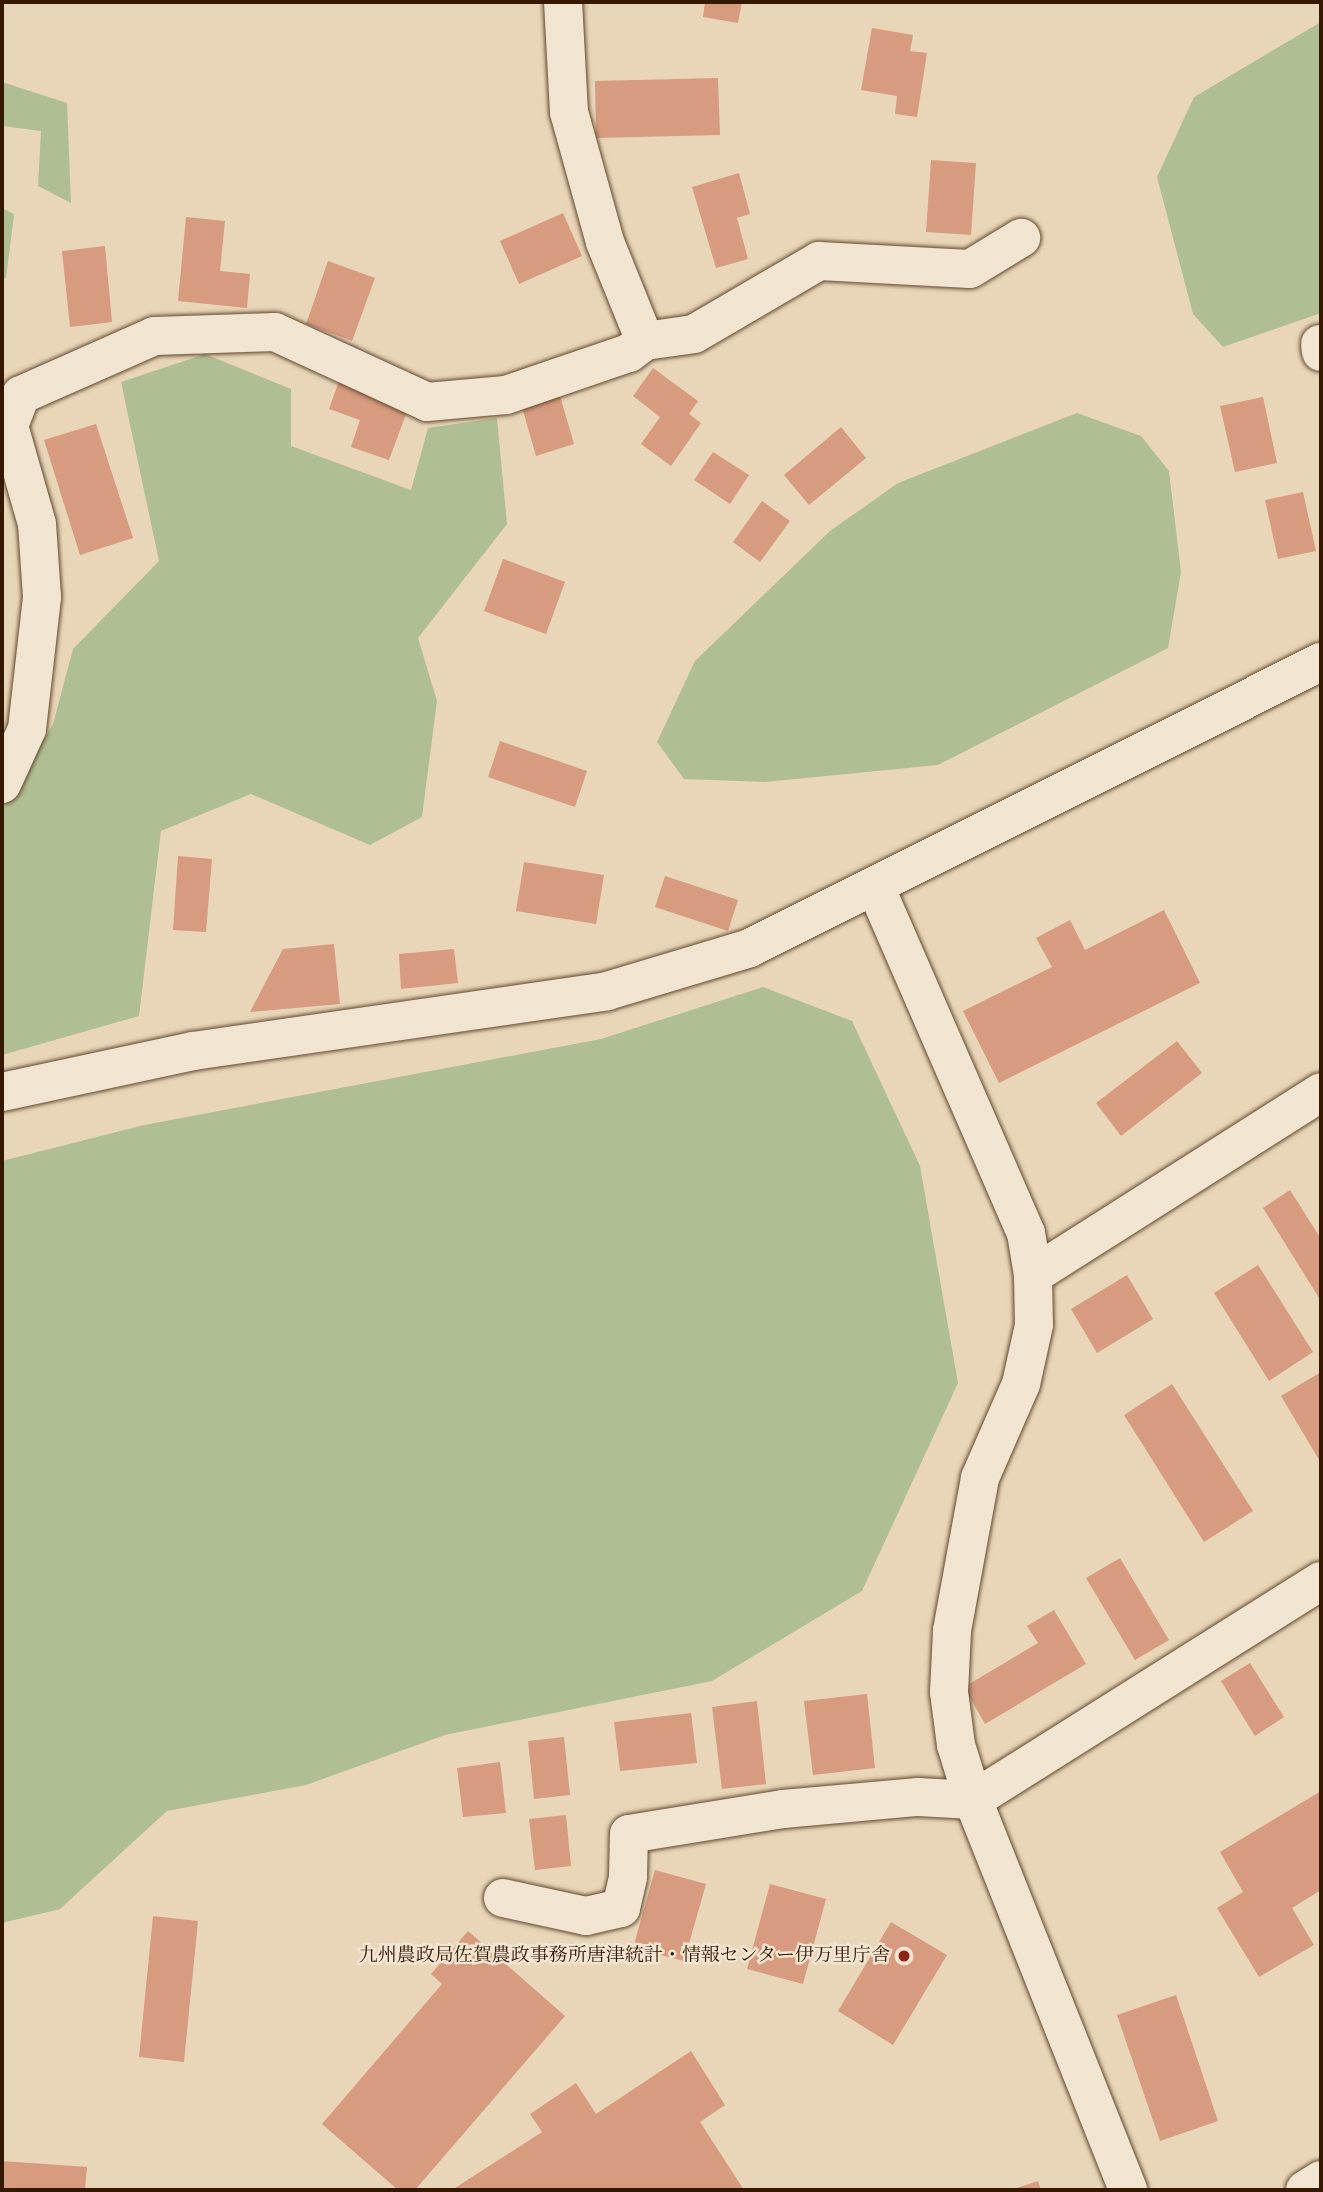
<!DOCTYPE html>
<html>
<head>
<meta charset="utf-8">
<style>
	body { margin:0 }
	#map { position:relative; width:1323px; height:2192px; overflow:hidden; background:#e9d6b8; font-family:"IM FELL French Canon","Noto Serif JP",serif }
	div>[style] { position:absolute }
	.green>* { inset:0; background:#b0bf93 }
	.building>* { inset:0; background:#d79b7f }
	.roads { filter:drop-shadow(0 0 2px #61482e) drop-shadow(0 0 2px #61482e) }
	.minor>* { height:38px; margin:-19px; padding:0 19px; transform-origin:19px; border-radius:19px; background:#f1e4d1 }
	.dots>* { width:19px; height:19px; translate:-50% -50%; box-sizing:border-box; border:4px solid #f1e4d1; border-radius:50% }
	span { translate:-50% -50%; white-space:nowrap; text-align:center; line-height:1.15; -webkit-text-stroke:5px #f1e4d1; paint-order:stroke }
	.poi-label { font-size:19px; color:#341900 }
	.right { translate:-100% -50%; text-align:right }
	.frame { position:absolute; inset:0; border:4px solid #341900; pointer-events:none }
</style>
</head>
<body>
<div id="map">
	<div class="green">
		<i style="clip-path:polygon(1321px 22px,1321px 313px,1223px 347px,1193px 314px,1157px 177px,1194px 97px)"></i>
		<i style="clip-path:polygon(2px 82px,67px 103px,71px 203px,38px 186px,41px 131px,2px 126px)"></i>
		<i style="clip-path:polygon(2px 208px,14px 214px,6px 278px,2px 278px)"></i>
		<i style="clip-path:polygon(205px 354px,291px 389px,291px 446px,411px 490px,428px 428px,497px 418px,507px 524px,418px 638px,437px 701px,422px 817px,370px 845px,251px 794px,161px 831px,139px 1016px,2px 1055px,2px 810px,53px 724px,73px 649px,159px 561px,121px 382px)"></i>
		<i style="clip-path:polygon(1077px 413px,1141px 436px,1169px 471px,1181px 572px,1168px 648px,938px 765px,765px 782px,684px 779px,657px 742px,695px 661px,830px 531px,898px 483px)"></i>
		<i style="clip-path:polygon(763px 987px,852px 1021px,920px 1166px,958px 1383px,862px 1591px,712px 1681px,445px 1735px,306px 1785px,167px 1811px,60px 1909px,2px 1923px,2px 1161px,144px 1125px,601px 1039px)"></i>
	</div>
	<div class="building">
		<i style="clip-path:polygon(705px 2px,742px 2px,738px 23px,703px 17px)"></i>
		<i style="clip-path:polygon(872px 28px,913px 35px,910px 51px,927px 53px,917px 117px,895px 114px,897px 96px,861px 90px)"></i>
		<i style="clip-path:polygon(718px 78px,720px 135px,596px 138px,595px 81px)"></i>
		<i style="clip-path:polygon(931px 160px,976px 163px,971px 235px,926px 232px)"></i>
		<i style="clip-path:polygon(739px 173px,750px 214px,737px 218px,748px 259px,716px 268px,692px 187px)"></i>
		<i style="clip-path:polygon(563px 213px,582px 256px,519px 284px,500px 241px)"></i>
		<i style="clip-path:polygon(186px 217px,225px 221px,220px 271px,250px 274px,247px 308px,178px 301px)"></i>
		<i style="clip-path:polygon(105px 246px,112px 322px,70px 327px,62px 251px)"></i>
		<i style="clip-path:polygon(328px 261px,375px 278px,352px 341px,306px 324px)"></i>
		<i style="clip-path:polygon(653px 368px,698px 401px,689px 414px,701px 423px,671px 466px,641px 444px,660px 417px,633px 396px)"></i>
		<i style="clip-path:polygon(339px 381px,409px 406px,389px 460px,351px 447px,360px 420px,329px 409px)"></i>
		<i style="clip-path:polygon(560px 396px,574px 444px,536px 456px,522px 407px)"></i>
		<i style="clip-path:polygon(1263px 397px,1277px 463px,1235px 472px,1220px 406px)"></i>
		<i style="clip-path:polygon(96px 424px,133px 538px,80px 555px,44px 440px)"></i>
		<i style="clip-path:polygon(841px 427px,866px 458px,809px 505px,784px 475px)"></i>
		<i style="clip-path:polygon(713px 452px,749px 475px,730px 504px,694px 480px)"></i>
		<i style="clip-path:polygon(1303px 492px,1316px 551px,1278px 559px,1265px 500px)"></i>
		<i style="clip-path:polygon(762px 501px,790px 521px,760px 562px,733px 542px)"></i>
		<i style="clip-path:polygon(503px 559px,565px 582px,546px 634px,484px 611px)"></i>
		<i style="clip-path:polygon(500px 741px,587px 771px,575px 807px,488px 777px)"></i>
		<i style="clip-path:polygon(178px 856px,212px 859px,206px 932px,173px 930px)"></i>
		<i style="clip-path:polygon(524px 862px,604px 875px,596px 924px,516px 911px)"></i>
		<i style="clip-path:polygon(665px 876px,738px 900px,728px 931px,655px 907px)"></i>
		<i style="clip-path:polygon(1164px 910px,1200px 983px,999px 1083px,963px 1011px,1052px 967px,1036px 938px,1070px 920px,1085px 950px)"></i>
		<i style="clip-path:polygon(334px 944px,340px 1004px,250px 1012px,283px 949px)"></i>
		<i style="clip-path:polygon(454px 949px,458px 983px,401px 989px,399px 954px)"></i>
		<i style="clip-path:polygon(1177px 1041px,1202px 1073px,1121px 1136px,1096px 1103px)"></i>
		<i style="clip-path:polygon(1290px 1190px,1321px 1239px,1321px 1301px,1263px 1208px)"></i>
		<i style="clip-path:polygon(1258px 1265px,1313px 1352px,1269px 1381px,1214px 1293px)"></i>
		<i style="clip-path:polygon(1127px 1275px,1153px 1319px,1097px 1353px,1071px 1309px)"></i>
		<i style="clip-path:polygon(1321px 1372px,1321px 1463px,1281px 1396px)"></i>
		<i style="clip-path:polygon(1172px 1384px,1253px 1511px,1204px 1542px,1124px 1415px)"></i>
		<i style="clip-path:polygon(1120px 1558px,1169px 1640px,1135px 1660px,1086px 1578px)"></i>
		<i style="clip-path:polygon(1054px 1610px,1086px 1664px,985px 1724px,964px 1687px,1038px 1643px,1027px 1626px)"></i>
		<i style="clip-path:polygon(1250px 1663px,1284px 1717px,1255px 1736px,1221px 1681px)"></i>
		<i style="clip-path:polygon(867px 1694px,875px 1768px,813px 1775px,804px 1701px)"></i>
		<i style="clip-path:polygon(757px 1701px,766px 1784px,722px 1789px,712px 1707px)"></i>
		<i style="clip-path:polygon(691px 1713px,697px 1763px,620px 1771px,614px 1722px)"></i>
		<i style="clip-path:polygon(564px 1737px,570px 1795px,534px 1799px,528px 1741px)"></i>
		<i style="clip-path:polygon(500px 1762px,506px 1813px,463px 1817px,457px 1768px)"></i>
		<i style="clip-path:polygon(1321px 1791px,1321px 1890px,1292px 1908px,1314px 1945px,1259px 1977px,1217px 1908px,1243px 1892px,1220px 1852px)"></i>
		<i style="clip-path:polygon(566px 1815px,571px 1866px,535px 1870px,529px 1819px)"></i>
		<i style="clip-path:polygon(655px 1870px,706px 1884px,684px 1961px,633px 1948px)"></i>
		<i style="clip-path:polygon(770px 1884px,826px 1899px,803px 1984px,747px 1969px)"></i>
		<i style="clip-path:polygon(153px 1916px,198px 1921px,184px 2062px,139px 2057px)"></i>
		<i style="clip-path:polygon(891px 1922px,947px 1955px,893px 2045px,838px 2011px)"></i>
		<i style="clip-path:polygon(468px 1931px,565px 2016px,415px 2190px,398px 2190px,322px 2124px,442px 1984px,431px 1974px)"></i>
		<i style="clip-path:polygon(1176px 1995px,1218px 2121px,1160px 2141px,1117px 2015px)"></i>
		<i style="clip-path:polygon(691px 2051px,725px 2105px,700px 2122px,744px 2190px,452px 2190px,542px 2132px,530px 2114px,576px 2083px,596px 2114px)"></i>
		<i style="clip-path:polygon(2px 2161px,87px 2167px,85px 2190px,2px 2190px)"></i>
		<i style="clip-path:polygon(1038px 2181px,1041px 2190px,1011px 2190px)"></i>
	</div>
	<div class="roads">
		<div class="minor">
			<i style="left:645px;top:341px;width:49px;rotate:-8.1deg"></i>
			<i style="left:694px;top:334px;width:145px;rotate:-30.3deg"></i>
			<i style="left:819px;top:261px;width:151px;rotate:3deg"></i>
			<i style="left:970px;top:269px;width:60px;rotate:-31.3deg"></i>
			<i style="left:1320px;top:344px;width:8px;rotate:83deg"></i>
			<i style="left:2px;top:784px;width:60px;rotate:-65.6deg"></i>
			<i style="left:27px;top:729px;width:133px;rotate:-83.5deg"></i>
			<i style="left:42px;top:597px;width:73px;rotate:-93.9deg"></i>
			<i style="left:37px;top:524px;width:102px;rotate:-105.9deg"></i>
			<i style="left:9px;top:426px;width:33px;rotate:-69deg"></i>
			<i style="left:21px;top:395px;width:145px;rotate:-23.9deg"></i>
			<i style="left:154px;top:336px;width:121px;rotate:-1.9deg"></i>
			<i style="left:275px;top:332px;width:167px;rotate:24.7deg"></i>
			<i style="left:427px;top:402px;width:79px;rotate:-5.1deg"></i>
			<i style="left:506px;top:395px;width:130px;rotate:-18.9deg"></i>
			<i style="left:629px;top:353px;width:20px;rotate:-37deg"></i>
			<i style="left:645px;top:341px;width:107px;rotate:-112deg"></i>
			<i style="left:605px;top:242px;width:135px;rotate:-105.5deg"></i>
			<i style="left:569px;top:112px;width:110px;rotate:-93.1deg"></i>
			<i style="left:875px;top:886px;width:378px;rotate:66.5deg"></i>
			<i style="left:1026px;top:1233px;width:43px;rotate:80.5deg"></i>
			<i style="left:1033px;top:1275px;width:50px;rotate:88.9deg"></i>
			<i style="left:1034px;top:1325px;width:60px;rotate:102.4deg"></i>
			<i style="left:1021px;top:1384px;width:103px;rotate:113.6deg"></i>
			<i style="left:980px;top:1478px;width:156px;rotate:100.4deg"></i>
			<i style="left:952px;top:1631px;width:61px;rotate:92.8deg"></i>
			<i style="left:949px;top:1692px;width:53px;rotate:82.5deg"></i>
			<i style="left:956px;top:1745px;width:58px;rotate:72.8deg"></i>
			<i style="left:973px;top:1800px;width:420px;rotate:68.3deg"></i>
			<i style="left:2px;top:1092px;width:195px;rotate:-12.1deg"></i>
			<i style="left:193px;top:1051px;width:418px;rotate:-8.2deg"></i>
			<i style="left:607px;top:991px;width:149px;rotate:-16.7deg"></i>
			<i style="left:750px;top:948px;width:639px;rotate:-26.61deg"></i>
			<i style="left:1033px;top:1275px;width:341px;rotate:-32.4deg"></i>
			<i style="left:503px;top:1898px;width:85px;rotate:12.2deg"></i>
			<i style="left:586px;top:1916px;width:36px;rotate:-13deg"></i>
			<i style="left:621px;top:1908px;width:32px;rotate:-77deg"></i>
			<i style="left:628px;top:1877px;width:43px;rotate:-88.7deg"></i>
			<i style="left:629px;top:1834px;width:156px;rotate:-9.2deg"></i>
			<i style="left:783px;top:1809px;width:136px;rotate:-5.1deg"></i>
			<i style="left:918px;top:1797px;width:55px;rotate:3.1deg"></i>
			<i style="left:973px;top:1800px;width:411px;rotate:-32.2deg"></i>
			<i style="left:1305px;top:2190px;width:19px;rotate:-32deg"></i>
		</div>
	</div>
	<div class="dots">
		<i style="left:904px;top:1956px;background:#8f2418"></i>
	</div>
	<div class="poi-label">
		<span class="right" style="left:890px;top:1956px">九州農政局佐賀農政事務所唐津統計・情報センター伊万里庁舎</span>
	</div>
	<div class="frame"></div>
</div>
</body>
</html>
